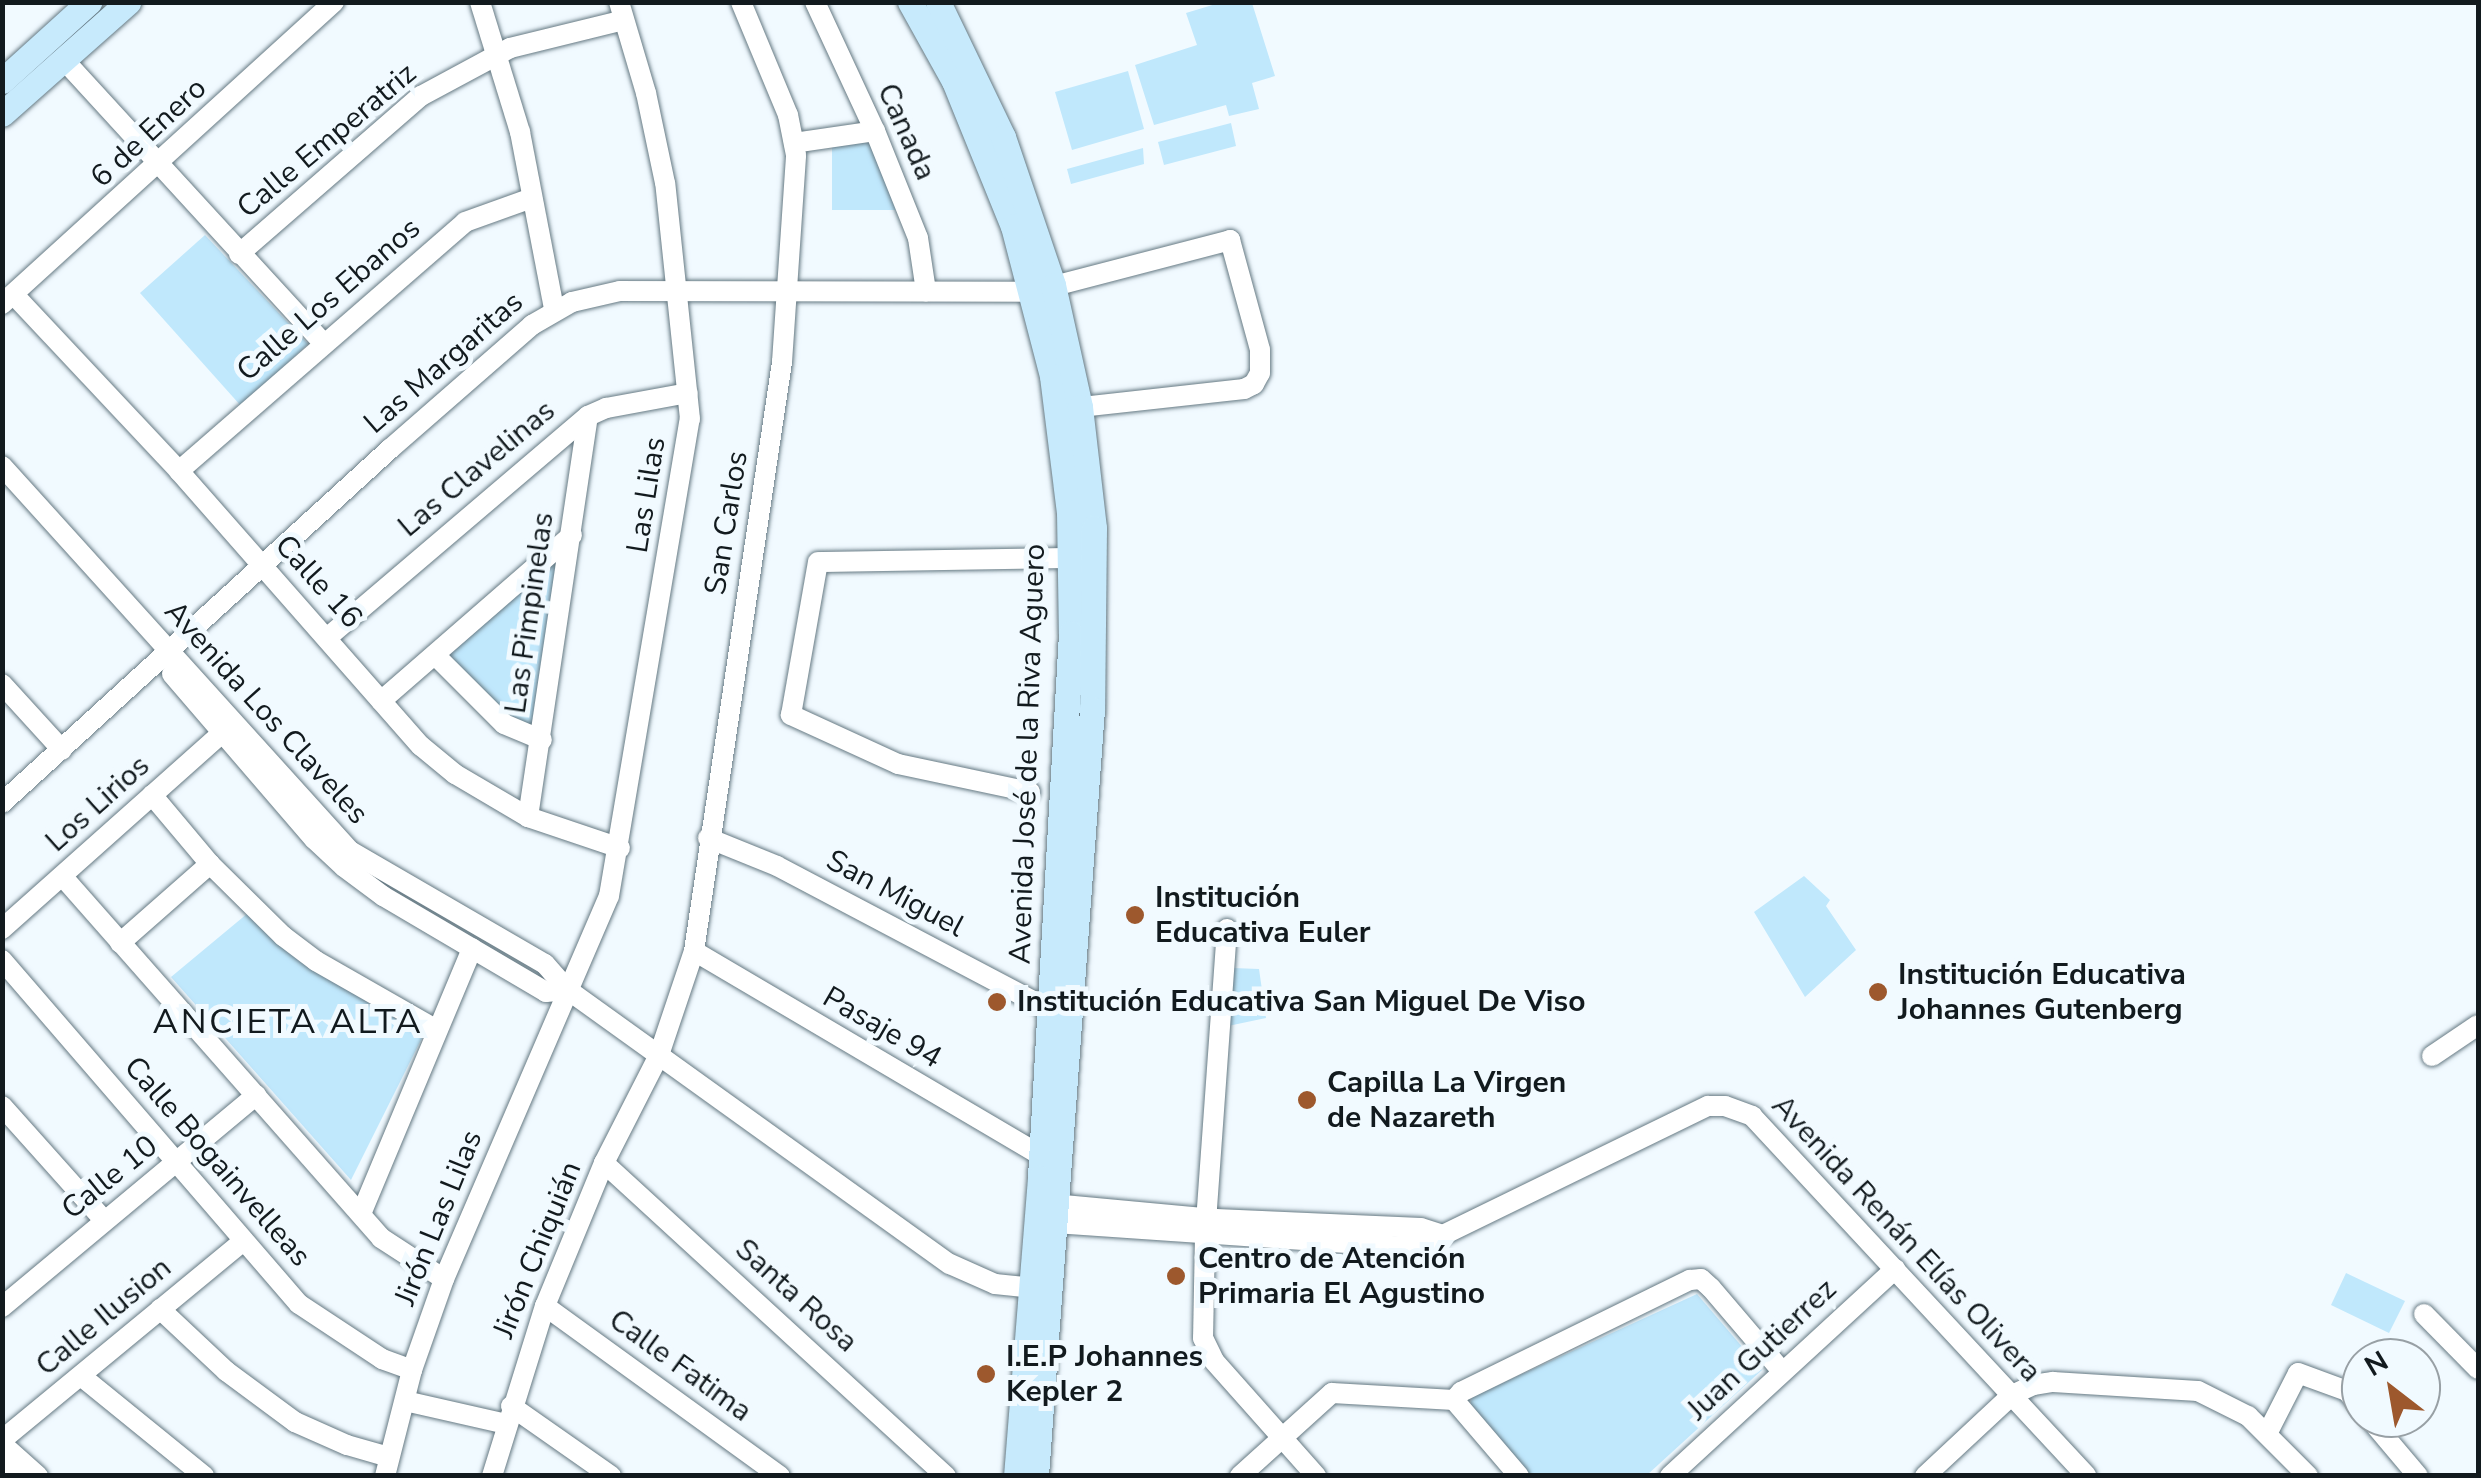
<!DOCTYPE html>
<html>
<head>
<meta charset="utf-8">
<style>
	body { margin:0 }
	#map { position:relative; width:2481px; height:1478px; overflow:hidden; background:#f1faff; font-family:"Nunito Sans",sans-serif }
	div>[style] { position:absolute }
	.green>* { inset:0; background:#c0e8fc }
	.roads { filter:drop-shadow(0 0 2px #657983) drop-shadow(0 0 2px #657983) }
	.minor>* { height:20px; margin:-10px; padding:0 10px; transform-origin:10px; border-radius:10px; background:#fff }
	.major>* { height:25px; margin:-12.5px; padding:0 12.5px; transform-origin:12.5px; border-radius:12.5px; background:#c7eafc }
	.dots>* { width:28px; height:28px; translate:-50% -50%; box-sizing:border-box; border:5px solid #f1faff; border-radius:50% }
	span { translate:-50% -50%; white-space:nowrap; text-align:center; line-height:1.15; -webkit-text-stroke:10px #f1faff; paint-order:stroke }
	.street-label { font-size:30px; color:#121a1e }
	.poi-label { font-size:30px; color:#121a1e; font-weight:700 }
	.left { translate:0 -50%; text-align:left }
	.quarter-label { font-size:35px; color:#121a1e; letter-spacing:2.5px }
	.frame { position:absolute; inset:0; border:5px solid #121a1e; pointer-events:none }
	.north { position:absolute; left:2341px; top:1338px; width:100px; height:100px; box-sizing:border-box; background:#f1faff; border:2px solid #98a0a5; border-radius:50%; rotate:329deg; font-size:28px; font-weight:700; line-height:40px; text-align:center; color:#121a1e }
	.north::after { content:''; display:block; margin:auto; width:35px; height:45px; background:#9d582d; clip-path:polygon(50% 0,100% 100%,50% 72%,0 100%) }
</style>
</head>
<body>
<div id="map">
	<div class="green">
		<i style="clip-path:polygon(1219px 3px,1252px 3px,1275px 76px,1252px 83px,1259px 109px,1229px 116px,1226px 105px,1154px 125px,1135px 65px,1197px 45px,1186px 13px)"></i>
		<i style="clip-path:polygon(1128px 71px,1144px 129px,1072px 150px,1055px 92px)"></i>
		<i style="clip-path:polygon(1231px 123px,1236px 146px,1164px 165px,1158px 142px)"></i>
		<i style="clip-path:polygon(870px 141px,903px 210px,832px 210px,832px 146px)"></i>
		<i style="clip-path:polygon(1143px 148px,1144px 164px,1071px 184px,1067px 169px)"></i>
		<i style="clip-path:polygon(205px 235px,308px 344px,241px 406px,140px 293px)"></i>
		<i style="clip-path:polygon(560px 557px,533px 728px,504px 712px,447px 657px)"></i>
		<i style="clip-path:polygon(1804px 876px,1830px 900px,1826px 906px,1856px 950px,1805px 997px,1754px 912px)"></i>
		<i style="clip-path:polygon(248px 913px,297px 956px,423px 1036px,351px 1180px,171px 977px)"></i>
		<i style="clip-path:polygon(1233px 968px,1259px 969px,1266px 1018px,1228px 1026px)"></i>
		<i style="clip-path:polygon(2346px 1273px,2405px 1301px,2389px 1333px,2331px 1305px)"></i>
		<i style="clip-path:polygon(1697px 1294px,1762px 1370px,1647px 1475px,1531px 1475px,1470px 1408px,1472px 1397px)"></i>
	</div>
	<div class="roads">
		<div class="minor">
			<i style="left:480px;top:2px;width:136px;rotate:72.9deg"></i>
			<i style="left:520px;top:132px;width:180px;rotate:79.1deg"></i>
			<i style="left:815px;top:2px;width:142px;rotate:65.1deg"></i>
			<i style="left:875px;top:131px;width:115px;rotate:68.1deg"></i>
			<i style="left:918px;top:238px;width:54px;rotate:81.4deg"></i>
			<i style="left:64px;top:60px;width:382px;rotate:47.5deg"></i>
			<i style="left:794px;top:143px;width:82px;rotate:-8.4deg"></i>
			<i style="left:239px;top:254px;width:241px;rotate:-41deg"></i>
			<i style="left:421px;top:96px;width:101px;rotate:-28.3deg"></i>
			<i style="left:510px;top:48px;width:117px;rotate:-13.8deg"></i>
			<i style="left:14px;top:295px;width:241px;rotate:46.8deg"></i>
			<i style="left:179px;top:471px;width:366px;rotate:48.7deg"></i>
			<i style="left:421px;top:746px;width:44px;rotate:39.5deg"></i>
			<i style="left:455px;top:774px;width:85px;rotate:30.5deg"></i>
			<i style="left:528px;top:817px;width:97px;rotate:18.6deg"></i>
			<i style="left:2px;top:304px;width:449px;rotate:-42.3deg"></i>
			<i style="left:2px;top:466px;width:519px;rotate:47.89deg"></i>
			<i style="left:350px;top:851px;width:225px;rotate:30.1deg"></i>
			<i style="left:545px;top:964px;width:35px;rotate:49deg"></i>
			<i style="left:568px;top:990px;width:470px;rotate:35.7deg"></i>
			<i style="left:950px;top:1264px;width:49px;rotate:24deg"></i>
			<i style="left:995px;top:1284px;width:49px;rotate:5.8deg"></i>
			<i style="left:179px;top:471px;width:379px;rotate:-41deg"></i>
			<i style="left:465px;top:222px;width:71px;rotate:-19.7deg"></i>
			<i style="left:328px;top:637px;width:341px;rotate:-40.4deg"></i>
			<i style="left:588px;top:416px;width:20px;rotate:-24deg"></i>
			<i style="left:606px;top:408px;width:83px;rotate:-10.4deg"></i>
			<i style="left:436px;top:656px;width:96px;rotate:45deg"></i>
			<i style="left:504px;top:724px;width:41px;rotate:22.8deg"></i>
			<i style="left:172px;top:674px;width:218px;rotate:49.3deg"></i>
			<i style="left:314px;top:839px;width:41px;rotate:43deg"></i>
			<i style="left:344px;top:867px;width:49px;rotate:36.6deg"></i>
			<i style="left:383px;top:896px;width:189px;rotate:30.5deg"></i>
			<i style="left:546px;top:992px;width:22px;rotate:-5deg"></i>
			<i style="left:2px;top:684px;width:89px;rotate:47.7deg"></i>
			<i style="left:381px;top:701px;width:253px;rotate:-41deg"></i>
			<i style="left:1030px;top:792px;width:135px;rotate:-168deg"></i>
			<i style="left:898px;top:764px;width:118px;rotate:-155.4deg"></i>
			<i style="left:791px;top:715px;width:155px;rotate:-80deg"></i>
			<i style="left:818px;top:562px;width:253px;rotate:-0.9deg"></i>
			<i style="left:152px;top:795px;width:90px;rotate:50deg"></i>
			<i style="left:210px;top:864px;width:103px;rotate:44.6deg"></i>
			<i style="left:283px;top:936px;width:41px;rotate:37.1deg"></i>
			<i style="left:316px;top:961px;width:139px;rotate:29.7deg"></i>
			<i style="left:2px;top:803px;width:525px;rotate:-42.38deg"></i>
			<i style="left:390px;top:449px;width:189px;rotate:-41.1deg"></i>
			<i style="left:532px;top:325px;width:46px;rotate:-29.9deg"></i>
			<i style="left:572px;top:302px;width:49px;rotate:-12.9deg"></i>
			<i style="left:620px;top:291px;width:411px;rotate:0.1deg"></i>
			<i style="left:1031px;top:292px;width:206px;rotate:-14.6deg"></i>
			<i style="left:1230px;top:240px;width:114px;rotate:74.7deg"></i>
			<i style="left:1260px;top:350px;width:23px;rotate:90deg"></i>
			<i style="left:1260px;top:373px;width:13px;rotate:119deg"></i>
			<i style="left:1254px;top:384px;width:11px;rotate:153deg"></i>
			<i style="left:1244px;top:389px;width:165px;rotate:173.7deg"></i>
			<i style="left:528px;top:817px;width:405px;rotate:-81.5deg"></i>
			<i style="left:708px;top:838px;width:74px;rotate:22.1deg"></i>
			<i style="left:777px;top:866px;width:309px;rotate:27.8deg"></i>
			<i style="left:63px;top:877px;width:481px;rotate:48.6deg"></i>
			<i style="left:381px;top:1238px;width:75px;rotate:33.1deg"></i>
			<i style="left:2px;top:929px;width:308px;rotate:-41.7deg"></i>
			<i style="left:1227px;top:929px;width:308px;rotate:94.1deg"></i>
			<i style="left:1205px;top:1236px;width:102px;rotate:91.1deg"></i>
			<i style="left:1203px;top:1338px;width:25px;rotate:64deg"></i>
			<i style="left:1214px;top:1361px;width:154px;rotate:48.4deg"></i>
			<i style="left:120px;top:943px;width:120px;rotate:-41.3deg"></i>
			<i style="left:694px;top:951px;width:403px;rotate:30.5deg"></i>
			<i style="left:2px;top:960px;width:454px;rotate:49.2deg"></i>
			<i style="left:299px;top:1304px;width:100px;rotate:33.5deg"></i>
			<i style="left:382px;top:1359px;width:32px;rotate:20deg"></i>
			<i style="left:2432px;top:1056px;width:55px;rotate:-34deg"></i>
			<i style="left:2px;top:1106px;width:153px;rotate:48.2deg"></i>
			<i style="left:604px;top:1163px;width:464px;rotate:42.5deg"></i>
			<i style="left:1042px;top:1203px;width:175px;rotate:5.3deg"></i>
			<i style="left:1216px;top:1219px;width:205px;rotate:2.5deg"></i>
			<i style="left:1421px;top:1228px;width:23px;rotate:18deg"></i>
			<i style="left:361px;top:1214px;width:288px;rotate:-67.3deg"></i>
			<i style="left:1040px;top:1222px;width:370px;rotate:3.9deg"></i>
			<i style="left:1409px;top:1247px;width:36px;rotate:-19deg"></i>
			<i style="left:1443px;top:1235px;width:295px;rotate:-26deg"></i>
			<i style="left:1708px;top:1106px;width:17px"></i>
			<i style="left:1725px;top:1106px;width:29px;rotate:20deg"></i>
			<i style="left:1752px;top:1116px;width:491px;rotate:47.1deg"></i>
			<i style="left:545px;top:1306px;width:290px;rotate:35.9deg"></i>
			<i style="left:2px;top:1307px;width:331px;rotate:-39.8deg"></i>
			<i style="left:160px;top:1309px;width:91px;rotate:43.2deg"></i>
			<i style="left:226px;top:1371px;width:86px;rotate:36.5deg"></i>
			<i style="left:295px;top:1422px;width:57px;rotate:23.9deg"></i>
			<i style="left:347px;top:1445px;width:44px;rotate:15.9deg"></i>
			<i style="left:2424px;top:1314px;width:77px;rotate:45.5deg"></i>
			<i style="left:81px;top:1376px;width:159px;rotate:39.1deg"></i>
			<i style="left:1454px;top:1400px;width:100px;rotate:49.5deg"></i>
			<i style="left:405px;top:1401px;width:104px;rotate:12.8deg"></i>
			<i style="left:511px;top:1406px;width:122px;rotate:35deg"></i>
			<i style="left:2369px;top:1418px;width:76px;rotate:49.8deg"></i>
			<i style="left:2268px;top:1432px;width:66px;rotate:-63deg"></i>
			<i style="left:2298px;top:1373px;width:52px;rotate:20.2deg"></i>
			<i style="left:2347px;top:1391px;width:22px;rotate:51deg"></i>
			<i style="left:2px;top:1440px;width:313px;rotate:-39.5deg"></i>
			<i style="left:2px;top:1444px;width:48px;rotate:41.6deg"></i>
			<i style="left:2px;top:1468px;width:12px;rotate:42deg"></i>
			<i style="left:385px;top:1476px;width:109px;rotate:-75.7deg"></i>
			<i style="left:412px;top:1370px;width:96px;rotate:-70.6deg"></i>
			<i style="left:444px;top:1279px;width:417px;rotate:-66.7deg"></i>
			<i style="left:609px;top:896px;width:484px;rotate:-80.4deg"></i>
			<i style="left:690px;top:419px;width:237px;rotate:-96deg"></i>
			<i style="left:665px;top:183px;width:92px;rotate:-101.9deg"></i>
			<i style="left:646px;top:93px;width:95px;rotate:-106.5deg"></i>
			<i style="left:492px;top:1476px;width:178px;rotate:-72.7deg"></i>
			<i style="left:545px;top:1306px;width:155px;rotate:-67.6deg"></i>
			<i style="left:604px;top:1163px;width:121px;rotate:-63deg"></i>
			<i style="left:659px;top:1055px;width:110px;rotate:-71.4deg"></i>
			<i style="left:694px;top:951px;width:596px;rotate:-81.5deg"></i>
			<i style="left:782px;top:362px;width:207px;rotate:-86.1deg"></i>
			<i style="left:796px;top:155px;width:41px;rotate:-101.3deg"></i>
			<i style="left:788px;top:115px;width:122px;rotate:-112.6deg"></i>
			<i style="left:1240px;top:1476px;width:124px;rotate:-42.1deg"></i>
			<i style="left:1332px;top:1393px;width:122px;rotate:3.3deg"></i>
			<i style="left:1454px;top:1400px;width:11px;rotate:-49deg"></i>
			<i style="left:1461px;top:1392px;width:255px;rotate:-26.1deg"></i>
			<i style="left:1690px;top:1280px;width:11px;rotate:-5deg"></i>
			<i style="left:1701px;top:1279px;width:13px;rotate:42deg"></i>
			<i style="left:1711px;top:1288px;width:109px;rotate:49.5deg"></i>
			<i style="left:1670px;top:1476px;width:306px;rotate:-42.6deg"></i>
			<i style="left:1925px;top:1476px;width:119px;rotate:-43deg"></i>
			<i style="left:2012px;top:1395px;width:23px;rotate:-25deg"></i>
			<i style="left:2033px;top:1385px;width:20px;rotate:-9deg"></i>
			<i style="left:2053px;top:1382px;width:145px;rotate:3.6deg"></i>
			<i style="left:2198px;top:1391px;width:56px;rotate:26.6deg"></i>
			<i style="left:2248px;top:1416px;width:85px;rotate:45deg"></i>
		</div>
		<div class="major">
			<i style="left:910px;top:2px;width:90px;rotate:60.9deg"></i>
			<i style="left:954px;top:81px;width:157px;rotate:67.9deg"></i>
			<i style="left:1013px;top:226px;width:155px;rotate:75.4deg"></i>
			<i style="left:1052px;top:376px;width:137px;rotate:82.9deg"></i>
			<i style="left:1069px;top:512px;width:121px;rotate:89.1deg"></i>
			<i style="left:1071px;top:633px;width:546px;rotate:93.26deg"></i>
			<i style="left:1040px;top:1178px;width:299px;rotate:94.6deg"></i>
			<i style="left:938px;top:2px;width:150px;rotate:64.3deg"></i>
			<i style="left:1003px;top:137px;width:156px;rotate:71.3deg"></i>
			<i style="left:1053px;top:285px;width:125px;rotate:77.5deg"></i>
			<i style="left:1080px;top:407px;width:122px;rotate:83.4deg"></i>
			<i style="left:1094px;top:528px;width:181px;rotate:90.6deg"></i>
			<i style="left:1092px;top:709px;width:769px;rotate:94.18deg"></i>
			<i style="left:2px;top:81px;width:118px;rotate:-42.2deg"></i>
			<i style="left:2px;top:114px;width:169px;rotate:-41.6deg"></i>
		</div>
	</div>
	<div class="dots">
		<i style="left:1135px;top:915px;background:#9d582d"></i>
		<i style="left:1878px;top:992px;background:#9d582d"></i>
		<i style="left:997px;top:1002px;background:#9d582d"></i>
		<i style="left:1307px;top:1100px;background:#9d582d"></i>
		<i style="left:1176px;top:1276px;background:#9d582d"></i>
		<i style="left:986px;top:1374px;background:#9d582d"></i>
	</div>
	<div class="street-label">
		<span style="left:906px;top:132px;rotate:66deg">Canada</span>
		<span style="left:149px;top:133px;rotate:-43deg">6 de Enero</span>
		<span style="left:327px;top:141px;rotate:-40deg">Calle Emperatriz</span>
		<span style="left:329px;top:300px;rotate:-41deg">Calle Los Ebanos</span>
		<span style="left:444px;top:363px;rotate:-41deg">Las Margaritas</span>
		<span style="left:477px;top:469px;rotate:-40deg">Las Clavelinas</span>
		<span style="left:647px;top:495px;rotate:-81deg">Las Lilas</span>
		<span style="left:727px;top:523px;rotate:-81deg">San Carlos</span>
		<span style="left:318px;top:582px;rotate:48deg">Calle 16</span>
		<span style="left:530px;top:613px;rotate:-82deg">Las Pimpinelas</span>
		<span style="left:266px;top:713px;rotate:48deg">Avenida Los Claveles</span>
		<span style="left:1028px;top:754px;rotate:-88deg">Avenida José de la Riva Aguero</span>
		<span style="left:98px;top:804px;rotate:-42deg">Los Lirios</span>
		<span style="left:895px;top:894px;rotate:28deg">San Miguel</span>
		<span style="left:882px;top:1028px;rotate:30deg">Pasaje 94</span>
		<span style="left:217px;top:1162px;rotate:49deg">Calle Bogainvelleas</span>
		<span style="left:110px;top:1178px;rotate:-39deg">Calle 10</span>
		<span style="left:439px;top:1218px;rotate:-68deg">Jirón Las Lilas</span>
		<span style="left:1906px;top:1239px;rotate:47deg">Avenida Renán Elías Olivera</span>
		<span style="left:538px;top:1250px;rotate:-68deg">Jirón Chiquián</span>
		<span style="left:796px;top:1296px;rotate:42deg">Santa Rosa</span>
		<span style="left:104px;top:1317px;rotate:-40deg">Calle Ilusion</span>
		<span style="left:1762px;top:1350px;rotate:-43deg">Juan Gutierrez</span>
		<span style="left:680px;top:1366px;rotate:36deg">Calle Fatima</span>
	</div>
	<div class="poi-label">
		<span class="left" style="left:1155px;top:915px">Institución<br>Educativa Euler</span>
		<span class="left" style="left:1898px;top:992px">Institución Educativa<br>Johannes Gutenberg</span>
		<span class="left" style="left:1017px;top:1002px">Institución Educativa San Miguel De Viso</span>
		<span class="left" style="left:1327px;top:1100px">Capilla La Virgen<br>de Nazareth</span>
		<span class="left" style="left:1198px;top:1276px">Centro de Atención<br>Primaria El Agustino</span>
		<span class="left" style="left:1006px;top:1374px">I.E.P Johannes<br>Kepler 2</span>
	</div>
	<div class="quarter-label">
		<span style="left:288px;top:1022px">ANCIETA ALTA</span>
	</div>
	<div class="frame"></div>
	<div class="north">N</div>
</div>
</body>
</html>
